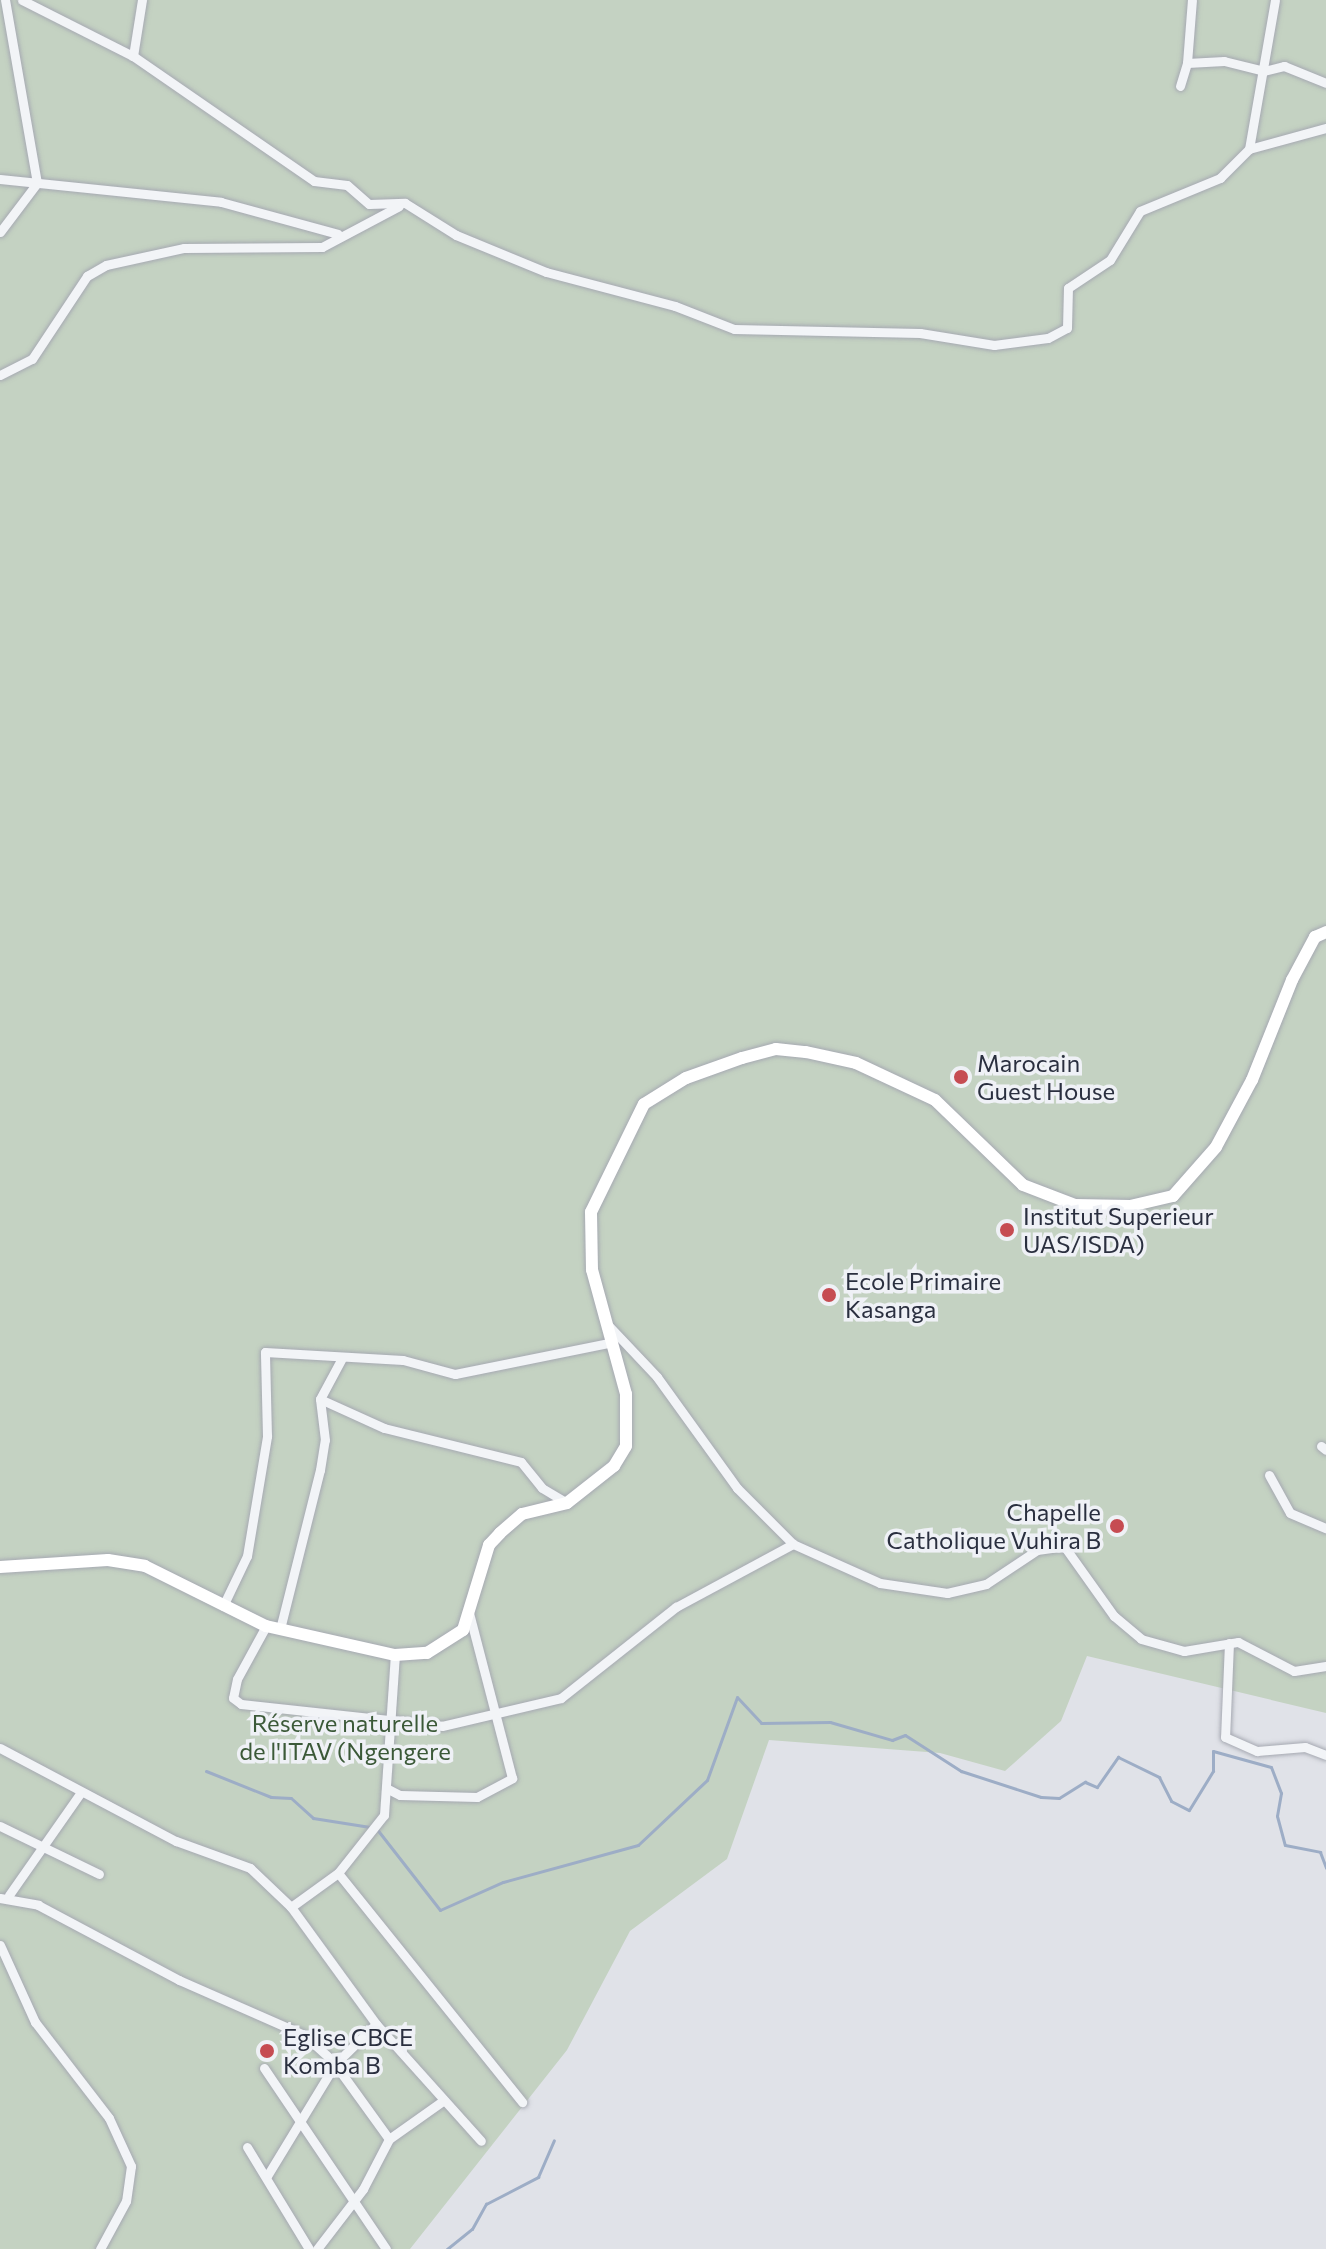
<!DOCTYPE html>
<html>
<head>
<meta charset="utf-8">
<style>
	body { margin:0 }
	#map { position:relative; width:1326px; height:2249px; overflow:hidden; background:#e0e2e8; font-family:Commissioner,sans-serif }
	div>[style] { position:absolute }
	.green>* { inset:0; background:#c4d2c2 }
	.stream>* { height:3px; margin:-1.5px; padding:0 1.5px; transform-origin:1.5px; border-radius:1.5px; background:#9dadc6 }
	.roads { filter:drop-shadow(0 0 2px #a6a9b2) drop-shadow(0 0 2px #a6a9b2) }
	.street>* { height:9px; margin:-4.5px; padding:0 4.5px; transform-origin:4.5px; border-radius:4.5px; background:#f2f4f7 }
	.secondary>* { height:12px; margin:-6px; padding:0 6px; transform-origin:6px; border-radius:6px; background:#fff }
	.dots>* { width:22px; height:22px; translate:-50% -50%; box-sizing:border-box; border:4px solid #eff1f6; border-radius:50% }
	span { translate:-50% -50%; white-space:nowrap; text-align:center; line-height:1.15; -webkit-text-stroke:7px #eff1f6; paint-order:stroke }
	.poi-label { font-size:24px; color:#2a2f3f }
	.left { translate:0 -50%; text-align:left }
	.right { translate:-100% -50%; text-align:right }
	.park-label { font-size:24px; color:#3b5938 }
</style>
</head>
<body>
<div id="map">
	<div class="green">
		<i style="clip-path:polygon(0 0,1326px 0,1326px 1713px,1087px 1656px,1061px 1721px,1005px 1771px,940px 1753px,769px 1740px,727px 1859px,630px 1931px,567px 2050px,410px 2249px,0 2249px)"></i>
	</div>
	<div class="stream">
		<i style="left:737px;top:1697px;width:35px;rotate:47deg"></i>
		<i style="left:761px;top:1723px;width:69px;rotate:-0.8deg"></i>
		<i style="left:830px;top:1722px;width:65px;rotate:16.2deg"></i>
		<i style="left:892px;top:1740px;width:14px;rotate:-21deg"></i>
		<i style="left:905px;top:1735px;width:67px;rotate:32.7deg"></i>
		<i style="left:961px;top:1771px;width:84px;rotate:18deg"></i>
		<i style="left:1041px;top:1797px;width:18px;rotate:3deg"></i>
		<i style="left:1059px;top:1798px;width:31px;rotate:-32deg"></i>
		<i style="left:1085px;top:1782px;width:13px;rotate:23deg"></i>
		<i style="left:1097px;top:1787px;width:37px;rotate:-55deg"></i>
		<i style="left:1118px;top:1757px;width:46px;rotate:26deg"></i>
		<i style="left:1159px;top:1777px;width:27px;rotate:63deg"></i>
		<i style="left:1171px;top:1801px;width:20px;rotate:27deg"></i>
		<i style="left:1189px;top:1810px;width:46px;rotate:-58.4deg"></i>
		<i style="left:1213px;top:1771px;width:20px;rotate:-90deg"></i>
		<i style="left:1213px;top:1751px;width:60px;rotate:15.4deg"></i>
		<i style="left:1271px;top:1767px;width:28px;rotate:69deg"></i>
		<i style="left:1281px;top:1793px;width:23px;rotate:100deg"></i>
		<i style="left:1277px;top:1816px;width:30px;rotate:75deg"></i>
		<i style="left:1285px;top:1845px;width:36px;rotate:11deg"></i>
		<i style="left:1320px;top:1852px;width:17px;rotate:69deg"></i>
		<i style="left:206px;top:1771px;width:70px;rotate:21.8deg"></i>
		<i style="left:271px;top:1797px;width:20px;rotate:3deg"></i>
		<i style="left:291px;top:1798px;width:30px;rotate:42deg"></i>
		<i style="left:313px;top:1818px;width:64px;rotate:9deg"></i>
		<i style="left:376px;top:1828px;width:104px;rotate:52deg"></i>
		<i style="left:440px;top:1910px;width:69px;rotate:-24deg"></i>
		<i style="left:503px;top:1882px;width:140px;rotate:-15.3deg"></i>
		<i style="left:638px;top:1845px;width:95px;rotate:-43.3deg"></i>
		<i style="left:707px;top:1780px;width:88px;rotate:-70.1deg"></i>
		<i style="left:447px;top:2249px;width:32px;rotate:-39deg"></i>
		<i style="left:472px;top:2229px;width:29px;rotate:-61deg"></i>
		<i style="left:486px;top:2204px;width:59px;rotate:-27.4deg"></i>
		<i style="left:538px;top:2177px;width:40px;rotate:-66.6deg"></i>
	</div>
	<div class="roads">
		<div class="street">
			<i style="left:22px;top:0;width:124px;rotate:26.8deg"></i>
			<i style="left:133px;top:56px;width:220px;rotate:34.6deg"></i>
			<i style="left:314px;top:181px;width:33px;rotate:7deg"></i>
			<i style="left:347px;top:185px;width:29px;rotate:41deg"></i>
			<i style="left:369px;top:204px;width:36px;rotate:-2deg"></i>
			<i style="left:405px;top:203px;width:60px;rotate:32.1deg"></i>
			<i style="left:456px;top:235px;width:97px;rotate:22.3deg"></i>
			<i style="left:546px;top:272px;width:133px;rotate:14.8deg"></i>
			<i style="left:675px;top:306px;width:63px;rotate:21.3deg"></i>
			<i style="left:734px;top:329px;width:186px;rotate:1.2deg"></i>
			<i style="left:920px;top:333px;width:75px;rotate:9.2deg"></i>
			<i style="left:994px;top:345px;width:54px;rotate:-7.4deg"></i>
			<i style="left:1048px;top:338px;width:21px;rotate:-28deg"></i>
			<i style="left:1067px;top:328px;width:40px;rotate:-88.6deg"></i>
			<i style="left:1068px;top:288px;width:50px;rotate:-33.7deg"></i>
			<i style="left:1110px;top:260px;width:57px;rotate:-58.5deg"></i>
			<i style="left:1140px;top:211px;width:87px;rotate:-22.4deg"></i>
			<i style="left:1220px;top:178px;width:41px;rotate:-45deg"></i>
			<i style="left:1249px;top:149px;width:80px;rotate:-15.3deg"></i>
			<i style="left:133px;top:56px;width:57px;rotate:-80.9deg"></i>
			<i style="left:1187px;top:63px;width:63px;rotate:-85.5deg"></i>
			<i style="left:1180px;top:86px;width:24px;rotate:-73deg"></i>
			<i style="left:1187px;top:63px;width:37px;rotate:-3deg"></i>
			<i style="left:1224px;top:61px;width:41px;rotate:14deg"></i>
			<i style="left:1264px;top:71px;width:21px;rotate:-14deg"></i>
			<i style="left:1284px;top:66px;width:45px;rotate:22deg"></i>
			<i style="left:1249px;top:149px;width:151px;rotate:-80.1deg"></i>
			<i style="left:0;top:179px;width:222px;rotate:5.9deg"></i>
			<i style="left:221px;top:202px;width:121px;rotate:15.3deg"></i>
			<i style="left:0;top:232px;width:61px;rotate:-52.9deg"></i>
			<i style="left:37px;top:183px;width:186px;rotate:-99.9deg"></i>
			<i style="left:0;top:375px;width:36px;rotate:-27deg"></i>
			<i style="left:32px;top:359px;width:100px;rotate:-56.5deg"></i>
			<i style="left:87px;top:276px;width:22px;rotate:-30deg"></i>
			<i style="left:106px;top:265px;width:80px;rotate:-12.3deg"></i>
			<i style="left:184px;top:248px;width:138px;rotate:-0.4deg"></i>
			<i style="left:322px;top:247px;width:87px;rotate:-28deg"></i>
			<i style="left:609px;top:1326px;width:70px;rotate:46.7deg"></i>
			<i style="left:657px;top:1377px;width:137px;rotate:54.2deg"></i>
			<i style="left:737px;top:1488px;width:79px;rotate:45deg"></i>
			<i style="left:793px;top:1544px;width:95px;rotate:24.1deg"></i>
			<i style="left:880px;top:1583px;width:68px;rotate:8.5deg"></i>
			<i style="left:947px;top:1593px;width:40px;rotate:-13deg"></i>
			<i style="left:986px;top:1584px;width:61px;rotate:-33.7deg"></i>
			<i style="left:1037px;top:1550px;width:27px;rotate:-8deg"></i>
			<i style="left:1064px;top:1546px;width:86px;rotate:54.5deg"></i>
			<i style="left:1114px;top:1616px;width:35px;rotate:40deg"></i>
			<i style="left:1141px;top:1639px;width:45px;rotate:15.6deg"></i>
			<i style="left:1184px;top:1651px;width:55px;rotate:-9.5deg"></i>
			<i style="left:1238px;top:1642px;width:63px;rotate:27.4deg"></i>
			<i style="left:1294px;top:1671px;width:32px;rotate:-9deg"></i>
			<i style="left:320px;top:1399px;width:70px;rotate:24.4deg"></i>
			<i style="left:384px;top:1428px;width:141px;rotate:13.9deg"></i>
			<i style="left:521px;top:1462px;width:33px;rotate:51deg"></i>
			<i style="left:542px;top:1488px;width:29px;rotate:31deg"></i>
			<i style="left:1321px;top:1446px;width:6px;rotate:39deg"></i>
			<i style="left:1269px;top:1475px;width:43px;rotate:61.1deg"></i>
			<i style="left:1290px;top:1513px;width:39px;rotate:23deg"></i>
			<i style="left:223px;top:1606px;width:55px;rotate:-64.4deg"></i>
			<i style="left:247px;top:1556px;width:122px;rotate:-80.5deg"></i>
			<i style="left:267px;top:1436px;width:84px;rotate:-91.4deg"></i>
			<i style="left:265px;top:1352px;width:138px;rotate:3.3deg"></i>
			<i style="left:403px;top:1360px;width:54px;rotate:15.1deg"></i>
			<i style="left:455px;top:1374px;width:161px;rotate:-11.4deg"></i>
			<i style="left:266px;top:1626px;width:60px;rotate:118.7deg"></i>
			<i style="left:237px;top:1679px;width:19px;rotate:102deg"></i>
			<i style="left:233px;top:1698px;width:10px;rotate:37deg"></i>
			<i style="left:241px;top:1704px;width:202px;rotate:6.2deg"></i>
			<i style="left:442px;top:1726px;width:122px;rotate:-13.2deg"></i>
			<i style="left:561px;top:1698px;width:147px;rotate:-38.4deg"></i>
			<i style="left:676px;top:1607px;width:133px;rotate:-28.3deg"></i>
			<i style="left:280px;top:1629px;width:164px;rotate:-75.9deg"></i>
			<i style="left:320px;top:1470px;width:30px;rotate:-81deg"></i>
			<i style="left:325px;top:1440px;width:41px;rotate:-97deg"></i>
			<i style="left:320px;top:1399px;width:47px;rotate:-61.8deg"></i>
			<i style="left:1229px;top:1643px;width:94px;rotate:92.4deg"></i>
			<i style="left:1225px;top:1737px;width:35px;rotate:24deg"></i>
			<i style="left:1257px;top:1751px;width:48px;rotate:-4.8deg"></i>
			<i style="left:1305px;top:1747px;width:22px;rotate:21deg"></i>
			<i style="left:0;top:1748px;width:199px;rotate:27.9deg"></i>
			<i style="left:176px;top:1841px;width:79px;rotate:20deg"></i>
			<i style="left:250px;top:1868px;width:57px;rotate:43.6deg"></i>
			<i style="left:291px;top:1907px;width:145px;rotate:54deg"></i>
			<i style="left:376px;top:2024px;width:157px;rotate:48.1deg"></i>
			<i style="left:388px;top:1789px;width:13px;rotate:27deg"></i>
			<i style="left:400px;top:1795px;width:77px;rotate:1.5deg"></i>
			<i style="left:477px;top:1797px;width:40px;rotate:-28deg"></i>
			<i style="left:512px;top:1778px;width:171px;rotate:-104.6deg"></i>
			<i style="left:0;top:1826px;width:110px;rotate:25.9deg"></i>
			<i style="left:338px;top:1873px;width:294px;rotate:51.2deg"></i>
			<i style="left:9px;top:1895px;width:126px;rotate:-55deg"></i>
			<i style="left:0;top:1898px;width:39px;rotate:10deg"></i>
			<i style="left:38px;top:1905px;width:160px;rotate:28deg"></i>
			<i style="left:179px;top:1980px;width:137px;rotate:23.7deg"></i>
			<i style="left:304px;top:2035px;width:38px;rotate:42deg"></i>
			<i style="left:332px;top:2060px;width:97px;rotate:54.2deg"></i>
			<i style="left:291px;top:1907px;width:58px;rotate:-35.9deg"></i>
			<i style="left:338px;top:1873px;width:74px;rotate:-51.6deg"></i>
			<i style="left:384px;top:1815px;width:160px;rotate:-86.1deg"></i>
			<i style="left:0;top:1945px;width:85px;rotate:65.6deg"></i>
			<i style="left:35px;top:2022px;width:121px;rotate:52.4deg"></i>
			<i style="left:109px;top:2118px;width:53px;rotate:65.4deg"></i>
			<i style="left:131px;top:2166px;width:35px;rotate:98deg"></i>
			<i style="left:126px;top:2201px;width:55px;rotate:118.4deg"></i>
			<i style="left:264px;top:2068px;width:218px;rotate:56deg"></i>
			<i style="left:247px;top:2147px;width:119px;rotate:58.7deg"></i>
			<i style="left:267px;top:2176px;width:131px;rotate:-58.7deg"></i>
			<i style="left:335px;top:2064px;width:57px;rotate:-44.3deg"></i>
			<i style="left:317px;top:2249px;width:76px;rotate:-52.5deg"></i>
			<i style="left:363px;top:2189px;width:56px;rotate:-62.5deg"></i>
			<i style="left:389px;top:2139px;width:67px;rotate:-35.3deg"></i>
		</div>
		<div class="secondary">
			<i style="left:0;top:1567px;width:108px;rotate:-3.7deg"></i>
			<i style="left:108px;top:1560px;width:37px;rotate:9deg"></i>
			<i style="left:145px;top:1566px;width:135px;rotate:26.4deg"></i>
			<i style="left:266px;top:1626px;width:132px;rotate:12.7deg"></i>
			<i style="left:395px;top:1655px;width:32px;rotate:-4deg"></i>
			<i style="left:427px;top:1653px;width:43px;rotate:-32.6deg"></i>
			<i style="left:463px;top:1630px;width:89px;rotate:-73deg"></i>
			<i style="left:489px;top:1545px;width:16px;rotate:-47deg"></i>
			<i style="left:500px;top:1533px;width:29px;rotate:-41deg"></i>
			<i style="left:522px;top:1514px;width:46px;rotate:-13.7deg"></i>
			<i style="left:567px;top:1503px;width:60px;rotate:-38.2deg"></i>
			<i style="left:614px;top:1466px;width:23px;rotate:-59deg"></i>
			<i style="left:626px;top:1446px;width:52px;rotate:-90deg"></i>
			<i style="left:626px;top:1394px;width:129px;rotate:-105.3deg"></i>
			<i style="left:592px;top:1270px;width:58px;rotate:-91deg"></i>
			<i style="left:591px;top:1212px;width:120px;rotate:-63.9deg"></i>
			<i style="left:644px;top:1104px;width:49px;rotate:-31.8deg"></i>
			<i style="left:686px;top:1078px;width:59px;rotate:-19.7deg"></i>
			<i style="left:742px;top:1058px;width:35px;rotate:-15deg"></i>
			<i style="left:776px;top:1049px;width:30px;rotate:6deg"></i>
			<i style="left:806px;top:1052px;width:51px;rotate:12.4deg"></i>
			<i style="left:856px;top:1063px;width:87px;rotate:25.1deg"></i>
			<i style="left:935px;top:1100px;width:122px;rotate:44deg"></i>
			<i style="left:1023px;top:1185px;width:56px;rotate:21deg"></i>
			<i style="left:1075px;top:1205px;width:55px;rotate:1deg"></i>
			<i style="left:1130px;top:1206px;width:44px;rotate:-13.1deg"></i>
			<i style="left:1173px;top:1196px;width:65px;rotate:-48.7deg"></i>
			<i style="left:1216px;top:1147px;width:76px;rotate:-61.8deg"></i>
			<i style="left:1252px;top:1080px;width:108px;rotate:-68.2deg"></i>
			<i style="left:1292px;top:980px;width:49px;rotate:-61.9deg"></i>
			<i style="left:1315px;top:937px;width:12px;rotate:-24deg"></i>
		</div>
	</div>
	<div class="dots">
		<i style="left:961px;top:1077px;background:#c64c52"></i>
		<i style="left:1007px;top:1230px;background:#c64c52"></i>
		<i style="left:829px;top:1295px;background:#c64c52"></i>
		<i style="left:1117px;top:1526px;background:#c64c52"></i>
		<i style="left:267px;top:2051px;background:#c64c52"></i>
	</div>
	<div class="poi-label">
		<span class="left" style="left:977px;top:1077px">Marocain<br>Guest House</span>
		<span class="left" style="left:1023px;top:1230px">Institut Superieur<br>UAS/ISDA)</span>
		<span class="left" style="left:845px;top:1295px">Ecole Primaire<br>Kasanga</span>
		<span class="right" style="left:1101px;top:1526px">Chapelle<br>Catholique Vuhira B</span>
		<span class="left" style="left:283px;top:2051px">Eglise CBCE<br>Komba B</span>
	</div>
	<div class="park-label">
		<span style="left:345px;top:1737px">Réserve naturelle<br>de l'ITAV (Ngengere</span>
	</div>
</div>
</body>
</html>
